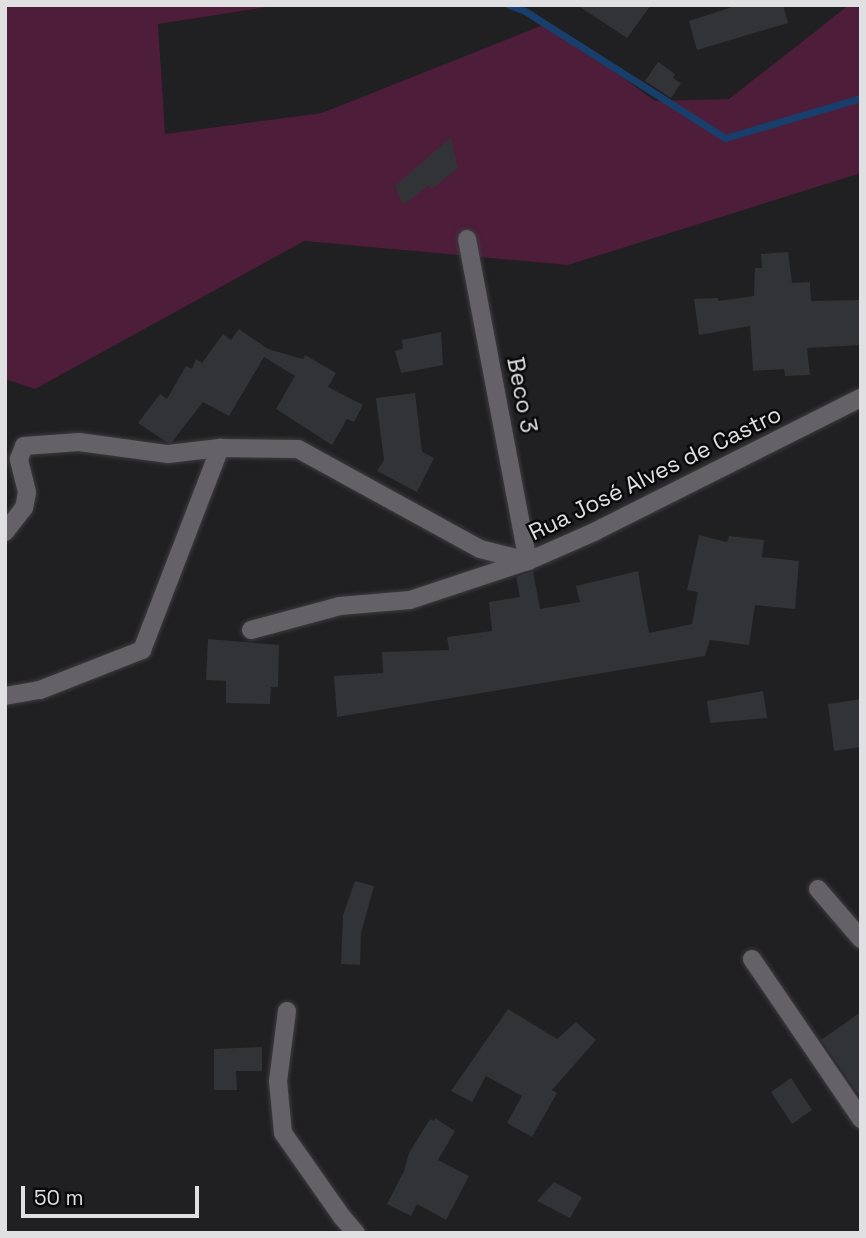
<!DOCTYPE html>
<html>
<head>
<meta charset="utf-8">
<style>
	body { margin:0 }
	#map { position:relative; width:866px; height:1238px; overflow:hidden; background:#201f22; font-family:"Space Grotesk",sans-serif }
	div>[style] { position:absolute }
	.green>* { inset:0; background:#4d1d3a }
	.stream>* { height:7px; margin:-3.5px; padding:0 3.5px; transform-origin:3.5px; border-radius:3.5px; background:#183f6b }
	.building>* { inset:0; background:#323337 }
	.roads { filter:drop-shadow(0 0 2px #3d3c3f) drop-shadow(0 0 2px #3d3c3f) }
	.minor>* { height:18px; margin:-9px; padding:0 9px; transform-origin:9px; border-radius:9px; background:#646267 }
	span { translate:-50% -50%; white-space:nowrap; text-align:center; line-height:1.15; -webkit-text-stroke:5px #09090a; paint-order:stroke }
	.street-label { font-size:23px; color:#e0dfe2 }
	.frame { position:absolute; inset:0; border:7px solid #e0dfe2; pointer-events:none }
	.scale { position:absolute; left:21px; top:1186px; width:178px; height:32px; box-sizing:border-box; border:4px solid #e0dfe2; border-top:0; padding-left:9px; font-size:21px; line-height:24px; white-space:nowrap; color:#e0dfe2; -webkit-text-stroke:5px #09090a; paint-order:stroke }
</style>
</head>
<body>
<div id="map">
	<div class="green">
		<i style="clip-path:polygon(5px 5px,280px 5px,158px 24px,165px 134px,322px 113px,548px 23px,655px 101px,729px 99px,849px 5px,861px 5px,861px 173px,568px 265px,304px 241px,35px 389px,5px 379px)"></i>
	</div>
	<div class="stream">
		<i style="left:509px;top:5px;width:17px;rotate:21deg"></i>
		<i style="left:525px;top:11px;width:237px;rotate:32.4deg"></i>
		<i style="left:725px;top:138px;width:142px;rotate:-16.4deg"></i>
	</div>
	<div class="building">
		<i style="clip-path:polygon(577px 5px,651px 5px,627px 38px)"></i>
		<i style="clip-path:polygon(738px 5px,783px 5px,788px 23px,697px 50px,689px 21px)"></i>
		<i style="clip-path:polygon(658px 62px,675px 74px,673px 78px,681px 83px,671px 98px,645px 81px)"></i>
		<i style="clip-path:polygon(451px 137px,458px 168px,432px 189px,429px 185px,403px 205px,395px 186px)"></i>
		<i style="clip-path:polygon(788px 252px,792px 283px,810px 282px,811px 301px,861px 300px,861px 345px,807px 348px,810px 375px,785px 376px,784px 369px,753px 371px,750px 326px,699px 335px,694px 299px,718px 298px,718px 301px,754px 296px,755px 268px,762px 268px,761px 254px)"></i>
		<i style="clip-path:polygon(239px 329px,268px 349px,303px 359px,305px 355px,336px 373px,328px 387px,363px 405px,354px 422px,347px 419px,332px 445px,276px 409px,295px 376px,264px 357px,229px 416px,203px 402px,172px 442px,168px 443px,138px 423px,160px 394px,167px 399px,186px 366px,192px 369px,196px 359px,202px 363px,223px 334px,231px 340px)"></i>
		<i style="clip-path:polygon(441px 332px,443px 365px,401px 373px,395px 351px,403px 349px,402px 340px)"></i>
		<i style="clip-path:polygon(415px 393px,422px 452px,434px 458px,417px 492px,377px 471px,384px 460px,376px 398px)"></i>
		<i style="clip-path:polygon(699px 535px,727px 542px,729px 536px,764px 540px,762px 557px,799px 561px,795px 609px,755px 605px,749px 645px,710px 640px,705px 656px,337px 717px,334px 676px,383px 673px,382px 652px,449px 650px,447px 637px,492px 631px,489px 602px,520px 597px,516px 577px,533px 571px,540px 609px,580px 602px,576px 586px,638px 571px,649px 633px,692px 624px,698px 592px,687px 590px)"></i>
		<i style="clip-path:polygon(208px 639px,279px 645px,278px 687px,271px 687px,270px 704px,226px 703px,226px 681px,206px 680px)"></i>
		<i style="clip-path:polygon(763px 691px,767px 718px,710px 723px,707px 701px)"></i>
		<i style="clip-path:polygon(861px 699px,861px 747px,834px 751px,828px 704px)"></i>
		<i style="clip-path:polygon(355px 881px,374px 886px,361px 933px,360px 965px,341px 964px,343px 915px)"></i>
		<i style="clip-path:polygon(508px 1009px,557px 1039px,576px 1022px,596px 1040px,552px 1090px,557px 1093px,532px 1137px,507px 1123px,522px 1096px,486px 1076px,472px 1102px,451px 1091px)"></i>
		<i style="clip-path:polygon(861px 1012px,861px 1098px,821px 1040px)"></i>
		<i style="clip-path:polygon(262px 1047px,262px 1071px,236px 1071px,237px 1090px,214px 1090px,214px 1049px)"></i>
		<i style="clip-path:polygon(791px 1078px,812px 1110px,792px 1124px,771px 1092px)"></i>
		<i style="clip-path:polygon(435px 1118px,455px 1131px,438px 1160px,469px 1176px,446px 1220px,417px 1204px,411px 1216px,387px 1204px,404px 1171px,409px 1153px,430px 1119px,434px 1121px)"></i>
		<i style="clip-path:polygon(554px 1182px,582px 1197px,570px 1218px,537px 1201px)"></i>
	</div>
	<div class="roads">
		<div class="minor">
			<i style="left:467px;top:239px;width:328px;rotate:79.3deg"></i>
			<i style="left:5px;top:532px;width:31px;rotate:-52deg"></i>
			<i style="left:24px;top:508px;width:16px;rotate:-79deg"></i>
			<i style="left:27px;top:492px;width:34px;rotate:-104deg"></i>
			<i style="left:19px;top:459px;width:14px;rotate:-69deg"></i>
			<i style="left:24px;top:446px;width:55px;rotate:-4.2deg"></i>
			<i style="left:79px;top:442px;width:90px;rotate:7.7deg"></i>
			<i style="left:168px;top:454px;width:52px;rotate:-6.6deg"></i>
			<i style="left:220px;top:448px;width:78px;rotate:0.7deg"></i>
			<i style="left:298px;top:449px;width:208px;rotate:28.8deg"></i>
			<i style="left:480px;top:549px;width:49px;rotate:14deg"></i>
			<i style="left:251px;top:630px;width:92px;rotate:-15.1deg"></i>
			<i style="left:340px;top:606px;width:70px;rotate:-4.9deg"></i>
			<i style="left:410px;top:600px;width:124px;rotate:-18.3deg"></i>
			<i style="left:528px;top:561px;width:72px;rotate:-23.7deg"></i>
			<i style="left:594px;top:532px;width:299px;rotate:-26.7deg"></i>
			<i style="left:5px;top:696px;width:36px;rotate:-10deg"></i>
			<i style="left:40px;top:690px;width:110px;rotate:-21.4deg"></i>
			<i style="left:142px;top:650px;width:217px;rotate:-68.9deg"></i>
			<i style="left:818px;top:889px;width:66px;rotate:49.3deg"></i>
			<i style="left:752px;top:959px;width:194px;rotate:55.7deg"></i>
			<i style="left:287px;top:1011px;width:71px;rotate:97.3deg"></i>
			<i style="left:278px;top:1081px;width:52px;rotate:84.5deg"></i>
			<i style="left:283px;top:1133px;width:103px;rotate:54.9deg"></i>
			<i style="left:342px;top:1217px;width:21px;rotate:49deg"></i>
		</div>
	</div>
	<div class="street-label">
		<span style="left:522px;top:395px;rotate:79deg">Beco 3</span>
		<span style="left:655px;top:473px;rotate:-26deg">Rua José Alves de Castro</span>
	</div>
	<div class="frame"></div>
	<div class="scale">50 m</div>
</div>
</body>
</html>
